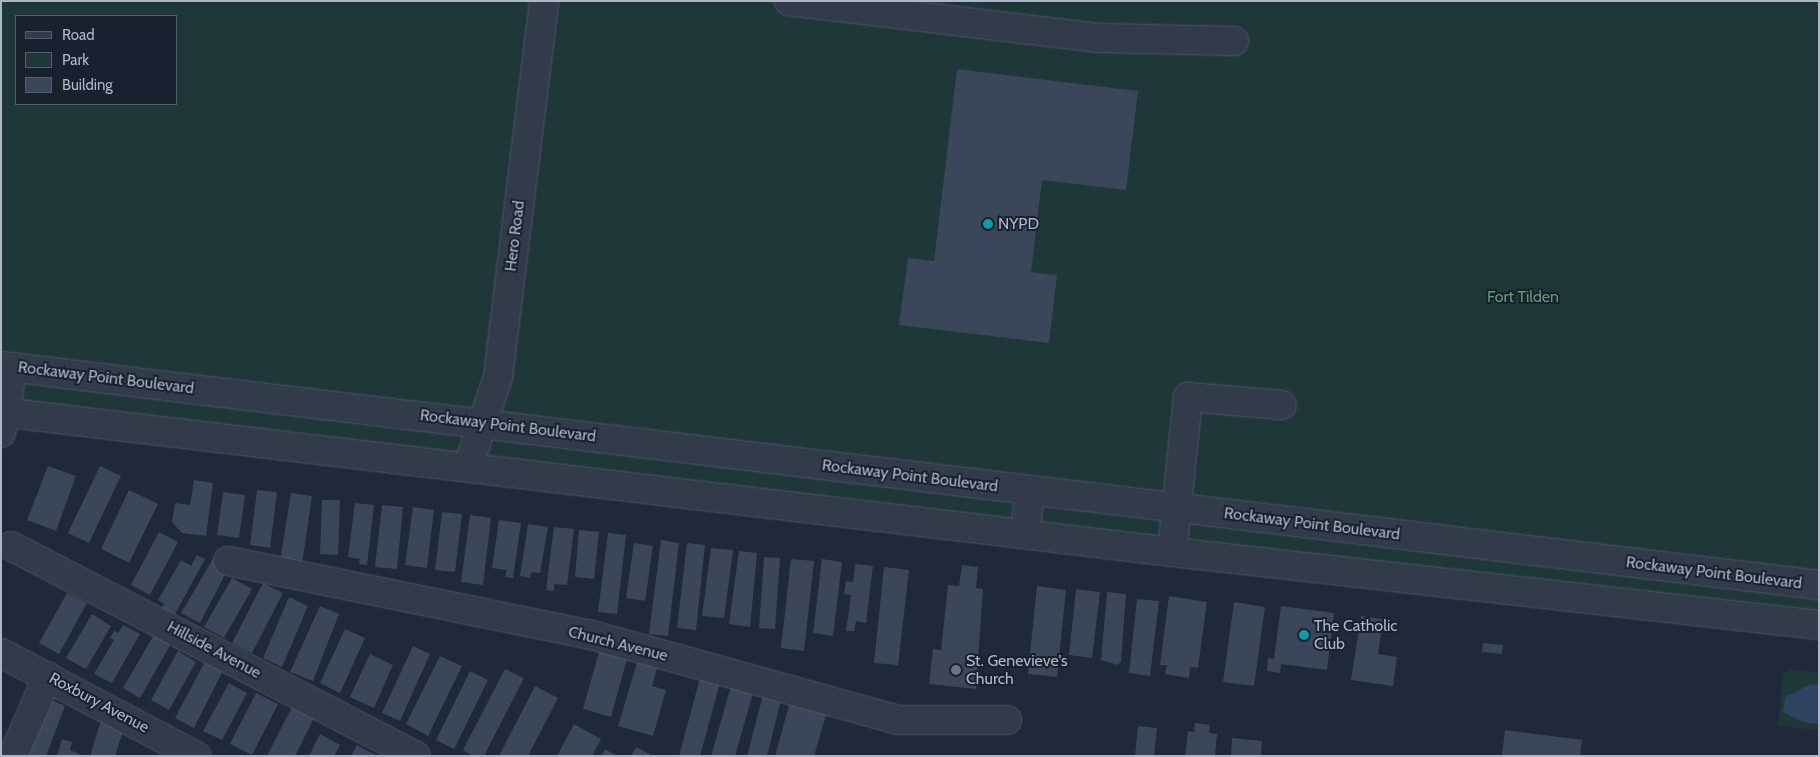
<!DOCTYPE html>
<html>
<head>
<meta charset="utf-8">
<style>
	body { margin:0 }
	#map { position:relative; width:1820px; height:757px; overflow:hidden; background:#1e2939; font-family:Cabin,sans-serif }
	div>[style] { position:absolute }
	.green>* { inset:0; background:#20373a }
	.water>* { inset:0; background:#2f4260 }
	.building>* { inset:0; background:#3a475a }
	.roads { filter:drop-shadow(0 0 1px #4d5665) drop-shadow(0 0 1px #4d5665) }
	.minor>* { height:28px; margin:-14px; padding:0 14px; transform-origin:14px; border-radius:14px; background:#323b4a }
	.dots>* { width:14px; height:14px; translate:-50% -50%; box-sizing:border-box; border:2px solid #18212e; border-radius:50% }
	span { translate:-50% -50%; white-space:nowrap; text-align:center; line-height:1.15; -webkit-text-stroke:4px #18212e; paint-order:stroke }
	.poi-label { font-size:16px; color:#acb6c7 }
	.left { translate:0 -50%; text-align:left }
	.street-label { font-size:16px; color:#acb6c7 }
	.park-label { font-size:16px; color:#629970 }
	.frame { position:absolute; inset:0; border:2px solid #acb6c7; pointer-events:none }
	.legend { position:absolute; left:15px; top:15px; width:162px; height:90px; box-sizing:border-box; background:#18212e; border:1px solid #535d6b; margin:0; padding:6px 9px; list-style:none; font-size:15px; color:#acb6c7 }
	.legend li { display:flex; align-items:center; gap:10px; height:25px }
	.legend b { width:25px; border:1px solid #535d6b }
</style>
</head>
<body>
<div id="map">
	<div class="green">
		<i style="clip-path:polygon(evenodd,1px 1px,1819px 1px,1819px 629px,1px 411px,1px 1px,16px 16px,176px 16px,176px 104px,16px 104px,16px 16px)"></i>
		<i style="clip-path:polygon(1791px 670px,1819px 672px,1819px 730px,1778px 726px,1783px 673px)"></i>
	</div>
	<div class="water">
		<i style="clip-path:polygon(1811px 684px,1819px 685px,1819px 724px,1803px 722px,1783px 712px,1785px 697px)"></i>
	</div>
	<div class="building">
		<i style="clip-path:polygon(957px 69px,1138px 91px,1126px 190px,1042px 180px,1031px 272px,1057px 275px,1049px 343px,899px 325px,908px 258px,934px 261px)"></i>
		<i style="clip-path:polygon(48px 466px,76px 476px,56px 531px,27px 520px)"></i>
		<i style="clip-path:polygon(100px 466px,121px 476px,89px 543px,68px 533px)"></i>
		<i style="clip-path:polygon(194px 480px,213px 483px,206px 536px,182px 533px,172px 522px,175px 503px,190px 505px)"></i>
		<i style="clip-path:polygon(129px 490px,158px 504px,129px 563px,101px 549px)"></i>
		<i style="clip-path:polygon(257px 490px,277px 492px,270px 548px,250px 545px)"></i>
		<i style="clip-path:polygon(223px 492px,245px 495px,239px 538px,217px 535px)"></i>
		<i style="clip-path:polygon(291px 493px,312px 496px,302px 565px,280px 561px)"></i>
		<i style="clip-path:polygon(322px 500px,340px 500px,338px 555px,320px 554px)"></i>
		<i style="clip-path:polygon(355px 503px,374px 505px,367px 565px,359px 564px,360px 559px,348px 557px)"></i>
		<i style="clip-path:polygon(382px 505px,403px 507px,397px 569px,375px 567px)"></i>
		<i style="clip-path:polygon(413px 507px,434px 510px,427px 568px,405px 565px)"></i>
		<i style="clip-path:polygon(442px 512px,462px 514px,455px 572px,435px 570px)"></i>
		<i style="clip-path:polygon(470px 515px,491px 518px,483px 585px,461px 582px)"></i>
		<i style="clip-path:polygon(499px 520px,521px 523px,513px 578px,505px 577px,507px 570px,492px 568px)"></i>
		<i style="clip-path:polygon(528px 524px,548px 527px,540px 573px,531px 572px,530px 578px,520px 576px)"></i>
		<i style="clip-path:polygon(554px 527px,574px 529px,567px 585px,554px 584px,554px 591px,546px 590px)"></i>
		<i style="clip-path:polygon(579px 530px,599px 532px,594px 579px,575px 577px)"></i>
		<i style="clip-path:polygon(159px 532px,178px 542px,150px 595px,131px 585px)"></i>
		<i style="clip-path:polygon(608px 533px,626px 535px,617px 614px,598px 612px)"></i>
		<i style="clip-path:polygon(661px 540px,679px 543px,668px 636px,649px 634px)"></i>
		<i style="clip-path:polygon(634px 543px,653px 546px,645px 601px,626px 598px)"></i>
		<i style="clip-path:polygon(687px 543px,705px 545px,696px 630px,677px 628px)"></i>
		<i style="clip-path:polygon(711px 548px,733px 550px,724px 618px,702px 616px)"></i>
		<i style="clip-path:polygon(739px 551px,757px 553px,750px 627px,729px 624px)"></i>
		<i style="clip-path:polygon(197px 555px,205px 559px,174px 616px,159px 612px,164px 604px,158px 600px,181px 560px,191px 566px)"></i>
		<i style="clip-path:polygon(214px 557px,230px 565px,200px 623px,181px 613px)"></i>
		<i style="clip-path:polygon(764px 557px,780px 558px,775px 629px,759px 628px)"></i>
		<i style="clip-path:polygon(791px 559px,814px 561px,804px 651px,781px 648px)"></i>
		<i style="clip-path:polygon(822px 559px,842px 562px,833px 636px,813px 633px)"></i>
		<i style="clip-path:polygon(855px 564px,873px 566px,866px 623px,856px 621px,854px 631px,846px 631px,851px 595px,844px 594px,846px 581px,853px 582px)"></i>
		<i style="clip-path:polygon(962px 565px,978px 567px,976px 588px,983px 589px,976px 689px,929px 684px,933px 649px,941px 650px,948px 585px,959px 586px)"></i>
		<i style="clip-path:polygon(884px 567px,909px 570px,898px 665px,874px 663px)"></i>
		<i style="clip-path:polygon(232px 578px,252px 589px,224px 638px,204px 627px)"></i>
		<i style="clip-path:polygon(263px 583px,283px 593px,252px 653px,232px 643px)"></i>
		<i style="clip-path:polygon(1037px 586px,1066px 590px,1057px 677px,1028px 674px)"></i>
		<i style="clip-path:polygon(1076px 589px,1100px 592px,1092px 658px,1069px 655px)"></i>
		<i style="clip-path:polygon(1107px 592px,1126px 594px,1121px 662px,1117px 665px,1101px 660px)"></i>
		<i style="clip-path:polygon(67px 593px,87px 603px,59px 654px,39px 643px)"></i>
		<i style="clip-path:polygon(1169px 596px,1207px 602px,1198px 668px,1190px 667px,1189px 678px,1165px 674px,1167px 665px,1160px 665px)"></i>
		<i style="clip-path:polygon(289px 597px,308px 606px,282px 667px,263px 658px)"></i>
		<i style="clip-path:polygon(1137px 599px,1159px 601px,1150px 676px,1129px 673px)"></i>
		<i style="clip-path:polygon(1234px 602px,1265px 607px,1254px 686px,1223px 682px)"></i>
		<i style="clip-path:polygon(320px 606px,339px 614px,313px 681px,290px 672px)"></i>
		<i style="clip-path:polygon(1281px 606px,1334px 613px,1327px 670px,1281px 664px,1280px 673px,1267px 671px,1268px 658px,1274px 659px)"></i>
		<i style="clip-path:polygon(92px 614px,111px 626px,86px 669px,66px 658px)"></i>
		<i style="clip-path:polygon(1361px 616px,1383px 619px,1378px 654px,1397px 657px,1393px 686px,1351px 680px)"></i>
		<i style="clip-path:polygon(123px 625px,140px 634px,112px 683px,94px 674px,114px 640px,110px 638px,114px 631px,118px 633px)"></i>
		<i style="clip-path:polygon(345px 629px,365px 638px,340px 693px,320px 683px)"></i>
		<i style="clip-path:polygon(155px 633px,172px 642px,140px 698px,123px 688px)"></i>
		<i style="clip-path:polygon(1483px 643px,1503px 645px,1502px 654px,1482px 652px)"></i>
		<i style="clip-path:polygon(413px 646px,430px 654px,400px 721px,382px 713px)"></i>
		<i style="clip-path:polygon(178px 651px,196px 662px,169px 710px,151px 700px)"></i>
		<i style="clip-path:polygon(599px 652px,627px 659px,611px 717px,583px 709px)"></i>
		<i style="clip-path:polygon(209px 654px,227px 663px,194px 728px,175px 718px)"></i>
		<i style="clip-path:polygon(370px 654px,393px 665px,374px 708px,350px 697px)"></i>
		<i style="clip-path:polygon(440px 656px,462px 666px,428px 736px,406px 724px)"></i>
		<i style="clip-path:polygon(638px 659px,658px 665px,652px 686px,666px 690px,653px 736px,618px 726px)"></i>
		<i style="clip-path:polygon(505px 669px,524px 678px,484px 756px,473px 756px,463px 750px)"></i>
		<i style="clip-path:polygon(470px 671px,488px 680px,454px 749px,436px 740px)"></i>
		<i style="clip-path:polygon(700px 678px,720px 683px,700px 756px,679px 756px)"></i>
		<i style="clip-path:polygon(229px 683px,247px 693px,222px 740px,203px 731px)"></i>
		<i style="clip-path:polygon(535px 686px,558px 698px,528px 756px,499px 756px)"></i>
		<i style="clip-path:polygon(731px 686px,753px 693px,735px 756px,711px 756px)"></i>
		<i style="clip-path:polygon(256px 693px,278px 704px,252px 755px,230px 744px)"></i>
		<i style="clip-path:polygon(763px 695px,781px 700px,767px 756px,747px 756px)"></i>
		<i style="clip-path:polygon(45px 697px,65px 706px,46px 756px,15px 756px)"></i>
		<i style="clip-path:polygon(296px 699px,318px 710px,295px 756px,267px 756px)"></i>
		<i style="clip-path:polygon(790px 702px,827px 712px,814px 756px,775px 756px)"></i>
		<i style="clip-path:polygon(103px 714px,126px 722px,115px 756px,90px 756px)"></i>
		<i style="clip-path:polygon(1195px 723px,1210px 725px,1209px 733px,1217px 734px,1215px 756px,1185px 756px,1188px 731px,1194px 732px)"></i>
		<i style="clip-path:polygon(574px 724px,601px 739px,592px 756px,557px 756px)"></i>
		<i style="clip-path:polygon(1138px 726px,1157px 728px,1154px 756px,1135px 756px)"></i>
		<i style="clip-path:polygon(1505px 730px,1582px 740px,1580px 756px,1502px 756px)"></i>
		<i style="clip-path:polygon(320px 734px,340px 745px,334px 756px,309px 756px)"></i>
		<i style="clip-path:polygon(1232px 738px,1262px 741px,1261px 756px,1231px 756px)"></i>
		<i style="clip-path:polygon(62px 739px,72px 742px,70px 750px,83px 756px,57px 756px)"></i>
		<i style="clip-path:polygon(357px 745px,377px 756px,351px 756px)"></i>
		<i style="clip-path:polygon(636px 747px,653px 756px,631px 756px)"></i>
		<i style="clip-path:polygon(605px 749px,617px 756px,601px 756px)"></i>
	</div>
	<div class="roads">
		<div class="minor">
			<i style="left:789px;top:1px;width:313px;rotate:6.8deg"></i>
			<i style="left:1100px;top:38px;width:134px;rotate:1.3deg"></i>
			<i style="left:1px;top:366px;width:1831px;rotate:6.87deg"></i>
			<i style="left:1px;top:412px;width:1179px;rotate:6.82deg"></i>
			<i style="left:1172px;top:552px;width:651px;rotate:6.44deg"></i>
			<i style="left:1px;top:433px;width:67px;rotate:-79.7deg"></i>
			<i style="left:468px;top:467px;width:95px;rotate:-71.6deg"></i>
			<i style="left:498px;top:377px;width:379px;rotate:-83deg"></i>
			<i style="left:1025px;top:534px;width:44px;rotate:-83.5deg"></i>
			<i style="left:11px;top:546px;width:456px;rotate:27.4deg"></i>
			<i style="left:1172px;top:552px;width:156px;rotate:-84.1deg"></i>
			<i style="left:1188px;top:397px;width:94px;rotate:4.9deg"></i>
			<i style="left:228px;top:561px;width:367px;rotate:11.5deg"></i>
			<i style="left:588px;top:634px;width:322px;rotate:15.5deg"></i>
			<i style="left:898px;top:720px;width:109px"></i>
			<i style="left:1px;top:653px;width:221px;rotate:27.8deg"></i>
			<i style="left:13px;top:756px;width:87px;rotate:-66.4deg"></i>
		</div>
	</div>
	<div class="dots">
		<i style="left:988px;top:224px;background:#0f9aa8"></i>
		<i style="left:1304px;top:635px;background:#0f9aa8"></i>
		<i style="left:956px;top:670px;background:#6b7280"></i>
	</div>
	<div class="poi-label">
		<span class="left" style="left:998px;top:224px">NYPD</span>
		<span class="left" style="left:1314px;top:635px">The Catholic<br>Club</span>
		<span class="left" style="left:966px;top:670px">St. Genevieve's<br>Church</span>
	</div>
	<div class="street-label">
		<span style="left:515px;top:236px;rotate:-83deg">Hero Road</span>
		<span style="left:106px;top:378px;rotate:7deg">Rockaway Point Boulevard</span>
		<span style="left:508px;top:426px;rotate:7deg">Rockaway Point Boulevard</span>
		<span style="left:910px;top:476px;rotate:7deg">Rockaway Point Boulevard</span>
		<span style="left:1312px;top:524px;rotate:7deg">Rockaway Point Boulevard</span>
		<span style="left:1714px;top:573px;rotate:7deg">Rockaway Point Boulevard</span>
		<span style="left:618px;top:644px;rotate:14deg">Church Avenue</span>
		<span style="left:214px;top:650px;rotate:28deg">Hillside Avenue</span>
		<span style="left:99px;top:703px;rotate:28deg">Roxbury Avenue</span>
	</div>
	<div class="park-label">
		<span style="left:1523px;top:297px">Fort Tilden</span>
	</div>
	<div class="frame"></div>
	<ul class="legend">
	<li><b style="height:6px;background:#323b4a"></b>Road</li>
	<li><b style="height:14px;background:#20373a"></b>Park</li>
	<li><b style="height:14px;background:#3a475a"></b>Building</li>
	</ul>
</div>
</body>
</html>
